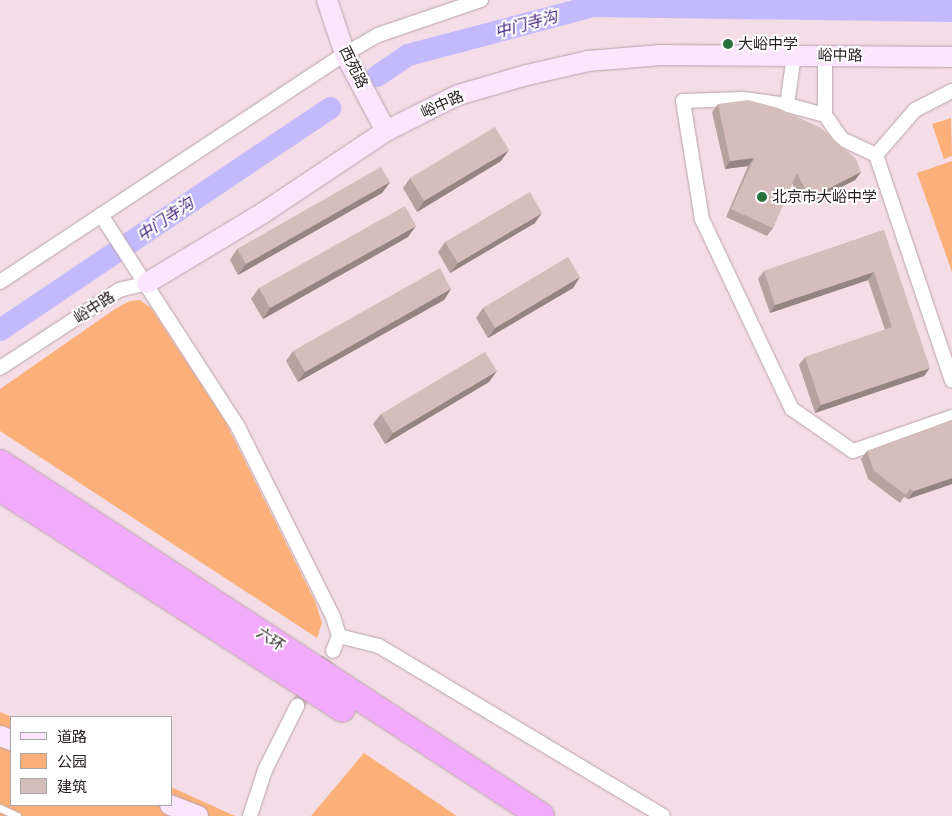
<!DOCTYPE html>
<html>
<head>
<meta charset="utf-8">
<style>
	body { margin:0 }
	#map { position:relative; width:952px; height:816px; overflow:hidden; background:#f4dde6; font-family:"PT Sans Narrow","Noto Sans SC",sans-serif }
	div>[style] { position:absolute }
	.green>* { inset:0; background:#fcb079 }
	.river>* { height:22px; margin:-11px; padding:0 11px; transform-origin:11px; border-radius:11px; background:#c3b9fd }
	.street-tunnel>* { height:14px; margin-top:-7px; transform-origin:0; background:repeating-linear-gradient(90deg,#cbb7bf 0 14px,transparent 0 21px) }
	.roads { filter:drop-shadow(0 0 1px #b8a2aa) drop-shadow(0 0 1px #b8a2aa) }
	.lane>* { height:7px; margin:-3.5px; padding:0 3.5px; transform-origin:3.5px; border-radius:3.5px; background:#fff }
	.street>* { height:14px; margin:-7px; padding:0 7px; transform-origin:7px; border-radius:7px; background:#fff }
	.secondary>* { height:20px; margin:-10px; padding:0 10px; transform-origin:10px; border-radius:10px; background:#fbe6fe }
	.highway>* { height:26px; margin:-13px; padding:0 13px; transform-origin:13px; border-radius:13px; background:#f3acfd }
	.wall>* { inset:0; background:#b6a3a0 }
	.shaded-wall>* { inset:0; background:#948482 }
	.building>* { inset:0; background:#d4bdba }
	.dots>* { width:14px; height:14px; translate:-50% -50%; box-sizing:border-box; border:2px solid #fff; border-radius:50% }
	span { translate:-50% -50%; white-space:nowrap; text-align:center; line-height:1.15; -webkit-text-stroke:4px #fff; paint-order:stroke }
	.poi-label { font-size:15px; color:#282023 }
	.left { translate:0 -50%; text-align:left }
	.street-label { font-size:15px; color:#282023 }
	.water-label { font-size:16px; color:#3c1e7d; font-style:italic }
	.legend { position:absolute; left:10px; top:716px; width:162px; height:90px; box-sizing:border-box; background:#fff; border:1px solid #a9a6a7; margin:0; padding:6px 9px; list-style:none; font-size:15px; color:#282023 }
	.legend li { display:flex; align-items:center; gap:10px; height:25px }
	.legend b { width:25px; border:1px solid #a9a6a7 }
</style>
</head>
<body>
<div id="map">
	<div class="green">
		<i style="clip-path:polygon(951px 118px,952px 156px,944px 159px,932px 124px)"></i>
		<i style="clip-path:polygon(952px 161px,952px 272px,917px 173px)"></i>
		<i style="clip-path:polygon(140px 300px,151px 308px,225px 421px,315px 601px,322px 623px,317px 638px,0 431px,0 389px,115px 309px,130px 301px)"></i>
		<i style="clip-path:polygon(0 712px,12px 717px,11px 805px,171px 805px,171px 787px,235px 816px,0 816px)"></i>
		<i style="clip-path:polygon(364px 753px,457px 816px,311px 816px)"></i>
	</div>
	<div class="river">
		<i style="left:377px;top:76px;width:37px;rotate:-34deg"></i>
		<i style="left:408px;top:55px;width:191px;rotate:-14.8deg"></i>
		<i style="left:593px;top:6px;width:359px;rotate:0.8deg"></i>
		<i style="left:0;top:330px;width:398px;rotate:-33.9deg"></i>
	</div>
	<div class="street-tunnel">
		<i style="left:297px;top:706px;width:66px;rotate:-56.8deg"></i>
	</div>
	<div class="roads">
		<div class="lane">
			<i style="left:0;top:808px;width:19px;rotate:25deg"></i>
		</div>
		<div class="street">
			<i style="left:825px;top:54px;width:61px;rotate:90deg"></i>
			<i style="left:825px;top:115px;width:29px;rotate:55deg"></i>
			<i style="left:842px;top:139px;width:38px;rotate:25deg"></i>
			<i style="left:876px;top:155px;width:238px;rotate:71.4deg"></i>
			<i style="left:787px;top:105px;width:50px;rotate:-82deg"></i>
			<i style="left:825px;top:115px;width:39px;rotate:-165deg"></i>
			<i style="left:787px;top:105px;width:44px;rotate:-172.2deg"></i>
			<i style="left:743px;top:99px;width:60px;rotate:178.1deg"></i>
			<i style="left:683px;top:101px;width:120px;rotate:80.9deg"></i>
			<i style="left:702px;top:219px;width:210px;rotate:64.7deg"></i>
			<i style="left:792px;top:409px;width:74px;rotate:34.5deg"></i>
			<i style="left:853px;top:451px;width:105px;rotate:-19deg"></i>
			<i style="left:876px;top:155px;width:60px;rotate:-49.1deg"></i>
			<i style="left:915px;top:110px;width:42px;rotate:-27.2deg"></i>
			<i style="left:101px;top:215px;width:250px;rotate:57.1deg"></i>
			<i style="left:237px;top:425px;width:215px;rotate:63.4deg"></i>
			<i style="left:333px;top:617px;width:20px;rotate:72deg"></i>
			<i style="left:339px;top:636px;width:16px;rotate:112deg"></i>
			<i style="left:0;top:282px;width:414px;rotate:-33.5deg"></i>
			<i style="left:345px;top:54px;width:38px;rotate:-30deg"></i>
			<i style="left:378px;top:35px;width:109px;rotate:-18.8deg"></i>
			<i style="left:0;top:368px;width:142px;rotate:-33.2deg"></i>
			<i style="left:119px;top:290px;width:29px;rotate:-14deg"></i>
			<i style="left:339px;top:636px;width:41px;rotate:14deg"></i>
			<i style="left:379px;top:646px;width:331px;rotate:30.9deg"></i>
			<i style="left:250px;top:816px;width:48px;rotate:-71.9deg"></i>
			<i style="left:265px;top:770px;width:72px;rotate:-63.4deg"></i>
		</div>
		<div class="secondary">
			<i style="left:327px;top:0;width:57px;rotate:71.6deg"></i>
			<i style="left:345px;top:54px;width:87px;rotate:62deg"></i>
			<i style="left:147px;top:283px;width:135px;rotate:-31.1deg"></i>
			<i style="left:263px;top:213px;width:148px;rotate:-33.7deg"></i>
			<i style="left:386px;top:131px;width:80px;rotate:-26.6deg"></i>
			<i style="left:458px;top:95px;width:72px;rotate:-16.2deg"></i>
			<i style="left:527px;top:75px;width:63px;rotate:-12.9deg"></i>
			<i style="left:588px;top:61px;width:73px;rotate:-4.7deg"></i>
			<i style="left:661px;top:55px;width:291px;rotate:0.4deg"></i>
			<i style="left:0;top:736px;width:12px;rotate:20deg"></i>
			<i style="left:170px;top:805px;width:30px;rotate:21deg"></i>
		</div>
		<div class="highway">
			<i style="left:0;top:463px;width:646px;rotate:33.12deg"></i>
			<i style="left:0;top:488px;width:407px;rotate:32.8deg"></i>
		</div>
	</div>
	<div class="wall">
		<i style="clip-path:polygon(718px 104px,861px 172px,855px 180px,808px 204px,805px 199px,801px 201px,792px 183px,773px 228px,767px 236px,726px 217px,748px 166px,725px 169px,712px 112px)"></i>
		<i style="clip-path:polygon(501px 161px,417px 212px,403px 188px,410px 178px)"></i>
		<i style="clip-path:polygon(390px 182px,382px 193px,238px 275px,230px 260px,237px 249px)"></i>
		<i style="clip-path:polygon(535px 223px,450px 273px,438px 252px,445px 242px)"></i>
		<i style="clip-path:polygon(884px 230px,924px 376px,815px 413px,799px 365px,805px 357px,885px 330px,868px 280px,770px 313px,758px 279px,764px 271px)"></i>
		<i style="clip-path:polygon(408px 237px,263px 319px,251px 299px,259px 288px)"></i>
		<i style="clip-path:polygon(580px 277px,573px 288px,488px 338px,476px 318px,483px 308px)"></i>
		<i style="clip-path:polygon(451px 289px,444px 300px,298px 382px,286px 361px,293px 351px)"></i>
		<i style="clip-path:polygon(489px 382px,385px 444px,373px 424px,381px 414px)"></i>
		<i style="clip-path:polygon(952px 420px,952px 484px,908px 499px,904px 497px,900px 503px,868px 479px,861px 459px,867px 451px)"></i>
	</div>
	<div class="shaded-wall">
		<i style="clip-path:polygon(509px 150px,501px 161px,417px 212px,424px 201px)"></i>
		<i style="clip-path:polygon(754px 158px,748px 166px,725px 169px,730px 161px)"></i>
		<i style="clip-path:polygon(861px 172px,855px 180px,808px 204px,814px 196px)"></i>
		<i style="clip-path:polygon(390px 182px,382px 193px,238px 275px,246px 264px)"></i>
		<i style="clip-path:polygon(811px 191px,805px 199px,801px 201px,807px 193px)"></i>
		<i style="clip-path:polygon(542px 213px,535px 223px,450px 273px,458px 263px)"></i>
		<i style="clip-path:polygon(416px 226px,408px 237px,263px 319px,270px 308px)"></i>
		<i style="clip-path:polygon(874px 272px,868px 280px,770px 313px,775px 305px)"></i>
		<i style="clip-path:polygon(580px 277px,573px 288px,488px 338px,495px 328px)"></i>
		<i style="clip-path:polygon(451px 289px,444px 300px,298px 382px,305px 372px)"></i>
		<i style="clip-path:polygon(930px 368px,924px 376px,815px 413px,821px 405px)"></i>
		<i style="clip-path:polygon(497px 371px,489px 382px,385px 444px,393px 433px)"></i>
		<i style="clip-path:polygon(952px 478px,952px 484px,908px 499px,914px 491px)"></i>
	</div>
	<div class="building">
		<i style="clip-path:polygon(748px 100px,778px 108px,821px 128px,856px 159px,861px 172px,814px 196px,811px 191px,807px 193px,797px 173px,773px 228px,731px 209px,754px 158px,730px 161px,718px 104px)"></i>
		<i style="clip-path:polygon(495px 127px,509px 150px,424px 201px,410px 178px)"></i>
		<i style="clip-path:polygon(381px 167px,390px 182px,246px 264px,237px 249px)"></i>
		<i style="clip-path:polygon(530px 192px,542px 213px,458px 263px,445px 242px)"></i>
		<i style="clip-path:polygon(405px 206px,416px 226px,270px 308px,259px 288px)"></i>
		<i style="clip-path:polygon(884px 230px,930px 368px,821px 405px,805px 357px,892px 327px,874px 272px,775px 305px,764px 271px)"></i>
		<i style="clip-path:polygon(568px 257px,580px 277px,495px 328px,483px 308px)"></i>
		<i style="clip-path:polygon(440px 268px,451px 289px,305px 372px,293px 351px)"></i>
		<i style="clip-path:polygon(485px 352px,497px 371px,393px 433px,381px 414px)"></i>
		<i style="clip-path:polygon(952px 420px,952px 478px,914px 491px,910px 489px,906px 495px,874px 471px,867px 451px)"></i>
	</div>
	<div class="dots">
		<i style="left:728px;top:44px;background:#276f3b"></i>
		<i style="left:762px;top:197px;background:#276f3b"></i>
	</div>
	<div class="poi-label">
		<span class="left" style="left:738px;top:44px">大峪中学</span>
		<span class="left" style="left:772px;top:197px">北京市大峪中学</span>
	</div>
	<div class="street-label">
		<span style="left:840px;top:55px;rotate:1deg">峪中路</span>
		<span style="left:354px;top:67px;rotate:64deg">西苑路</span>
		<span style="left:442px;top:104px;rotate:-24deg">峪中路</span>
		<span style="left:94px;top:307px;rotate:-33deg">峪中路</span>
		<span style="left:271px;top:639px;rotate:33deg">六环</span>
	</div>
	<div class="water-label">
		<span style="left:526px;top:24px;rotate:-15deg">中门寺沟</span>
		<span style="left:165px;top:219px;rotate:-34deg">中门寺沟</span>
	</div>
	<ul class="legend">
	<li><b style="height:6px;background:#fbe6fe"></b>道路</li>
	<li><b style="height:14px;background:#fcb079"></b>公园</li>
	<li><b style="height:14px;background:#d4bdba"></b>建筑</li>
	</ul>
</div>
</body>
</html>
